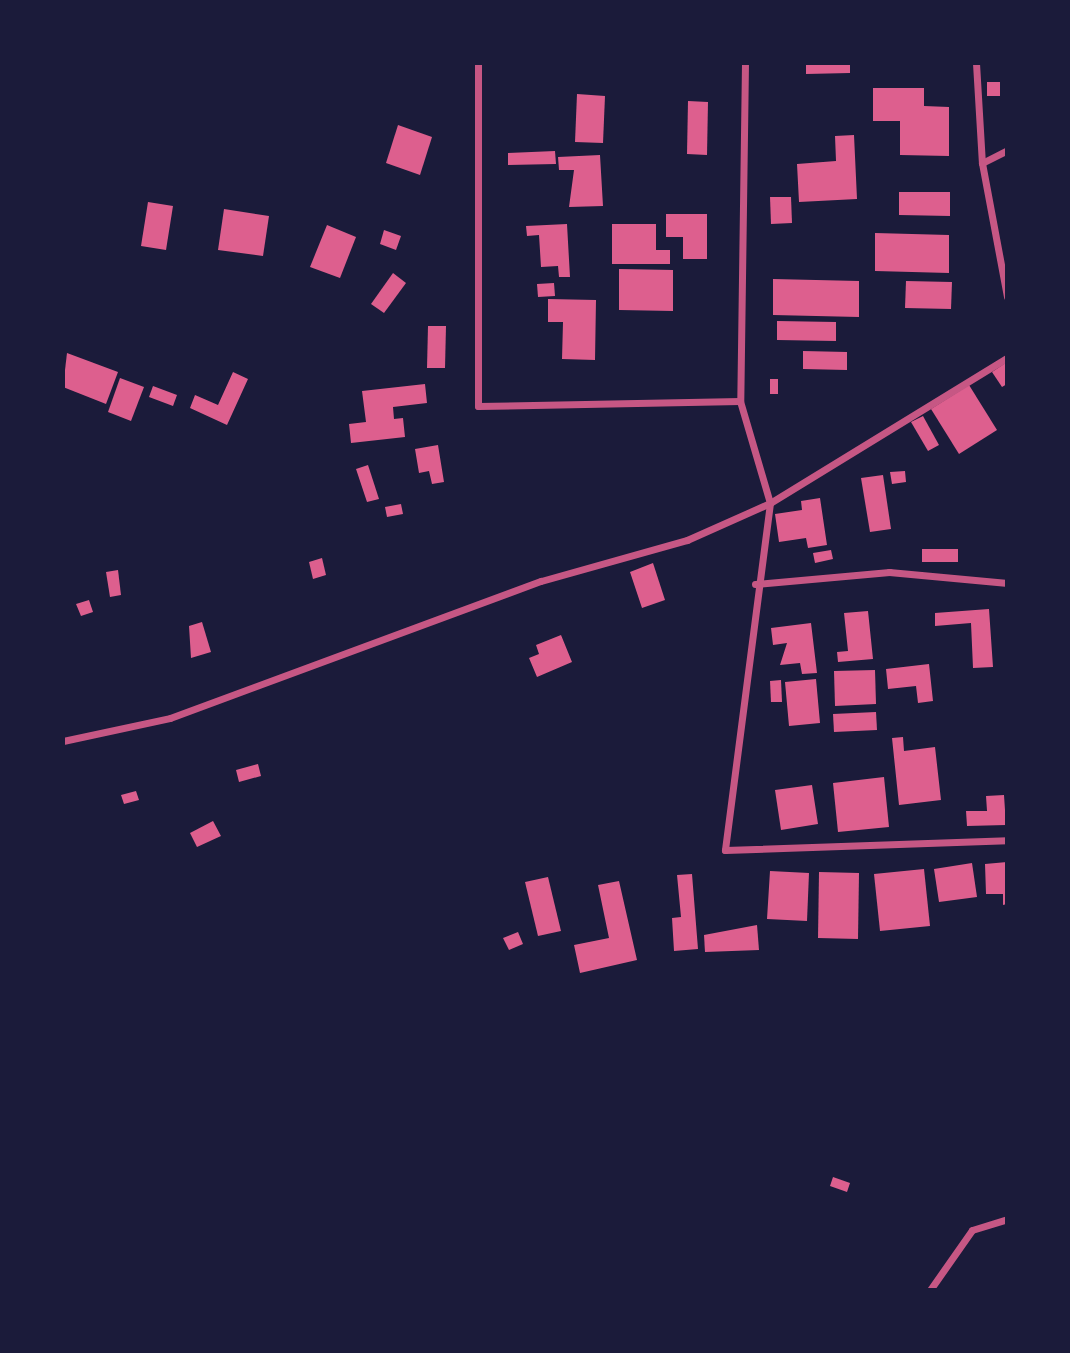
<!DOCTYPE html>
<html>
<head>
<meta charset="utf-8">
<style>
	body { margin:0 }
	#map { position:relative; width:1070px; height:1353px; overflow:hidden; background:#1b1b3a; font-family:Rubik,sans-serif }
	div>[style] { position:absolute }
	.building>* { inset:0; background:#dd5f8e }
	.minor>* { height:7px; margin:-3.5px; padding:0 3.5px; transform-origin:3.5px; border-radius:3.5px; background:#c65784 }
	span { translate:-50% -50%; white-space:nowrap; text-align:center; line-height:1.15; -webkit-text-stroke:6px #1b1b3a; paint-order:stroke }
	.frame { position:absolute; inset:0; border:65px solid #1b1b3a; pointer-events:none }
</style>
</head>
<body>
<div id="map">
	<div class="building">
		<i style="clip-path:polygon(850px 63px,850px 73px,806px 74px,806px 64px)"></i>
		<i style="clip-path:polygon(987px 82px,1000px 82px,1000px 96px,987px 96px)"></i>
		<i style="clip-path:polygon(873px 88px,924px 88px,924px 106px,949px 107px,949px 156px,900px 155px,900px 121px,873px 121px)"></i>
		<i style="clip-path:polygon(577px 94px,605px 96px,603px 143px,575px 142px)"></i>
		<i style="clip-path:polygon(688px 101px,708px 102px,707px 155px,687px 154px)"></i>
		<i style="clip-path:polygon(398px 125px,432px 137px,420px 175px,386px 163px)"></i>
		<i style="clip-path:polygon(854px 135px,857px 199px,799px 202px,797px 164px,836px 161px,835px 136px)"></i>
		<i style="clip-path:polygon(555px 151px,556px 164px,508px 165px,508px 153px)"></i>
		<i style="clip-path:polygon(600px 155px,603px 206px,569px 207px,574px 170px,559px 170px,558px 157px)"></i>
		<i style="clip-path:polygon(899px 192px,950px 192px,950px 216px,899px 215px)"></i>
		<i style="clip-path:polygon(770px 197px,791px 197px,792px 223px,771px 224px)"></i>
		<i style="clip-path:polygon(148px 202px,173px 206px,166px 250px,141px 246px)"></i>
		<i style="clip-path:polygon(224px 209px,269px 216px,263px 256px,218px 250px)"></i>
		<i style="clip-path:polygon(666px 214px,707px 214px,707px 259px,683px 259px,683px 237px,666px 237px)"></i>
		<i style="clip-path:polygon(567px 224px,570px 277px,559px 277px,558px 266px,541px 267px,539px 235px,527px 236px,526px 226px)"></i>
		<i style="clip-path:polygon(612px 224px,656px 224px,656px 250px,670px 250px,670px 264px,612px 264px)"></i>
		<i style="clip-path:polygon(327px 225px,356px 237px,340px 278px,310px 267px)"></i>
		<i style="clip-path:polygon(384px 230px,401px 236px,396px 250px,380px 244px)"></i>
		<i style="clip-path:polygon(875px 233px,949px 235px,949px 273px,875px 271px)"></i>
		<i style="clip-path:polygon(619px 269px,673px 270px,673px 311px,619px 310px)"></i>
		<i style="clip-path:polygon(393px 273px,406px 283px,384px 313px,371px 304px)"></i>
		<i style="clip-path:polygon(773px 279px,859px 281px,859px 317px,773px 315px)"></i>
		<i style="clip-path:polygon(906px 281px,952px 282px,951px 309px,905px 308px)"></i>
		<i style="clip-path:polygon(554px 283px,555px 296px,538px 297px,537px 284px)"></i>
		<i style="clip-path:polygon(548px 299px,596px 300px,595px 360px,562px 359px,563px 322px,548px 322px)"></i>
		<i style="clip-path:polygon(777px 321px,836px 322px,836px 341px,777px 340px)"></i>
		<i style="clip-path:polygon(428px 326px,446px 326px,445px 368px,427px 368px)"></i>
		<i style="clip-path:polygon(803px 351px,847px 352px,847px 370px,803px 369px)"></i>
		<i style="clip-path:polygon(67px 353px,118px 372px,106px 404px,63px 387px)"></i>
		<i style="clip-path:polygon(1007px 362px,1007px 384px,1002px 387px,992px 372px)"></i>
		<i style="clip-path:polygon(233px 372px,248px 379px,227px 425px,190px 408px,195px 395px,218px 405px)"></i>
		<i style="clip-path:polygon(120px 378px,144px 387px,131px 421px,108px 412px)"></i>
		<i style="clip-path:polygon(770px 379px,778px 379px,778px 394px,770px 394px)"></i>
		<i style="clip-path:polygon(425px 384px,427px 403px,393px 407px,394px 419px,403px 418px,405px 437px,351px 443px,349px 424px,366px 422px,362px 391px)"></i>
		<i style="clip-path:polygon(969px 385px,997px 430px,959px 454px,931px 409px)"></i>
		<i style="clip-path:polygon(153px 386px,177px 395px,173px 406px,149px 397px)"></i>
		<i style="clip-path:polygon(923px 416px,939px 445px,928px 451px,911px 422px)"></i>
		<i style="clip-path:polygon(438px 445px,444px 482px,432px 484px,429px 471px,419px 473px,415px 449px)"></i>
		<i style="clip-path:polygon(368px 465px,379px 499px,367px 502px,356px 469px)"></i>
		<i style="clip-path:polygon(905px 471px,906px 482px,892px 484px,890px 472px)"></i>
		<i style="clip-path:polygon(883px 475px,891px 529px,870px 532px,861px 478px)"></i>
		<i style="clip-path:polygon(820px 498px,827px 545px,808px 548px,806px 538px,779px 542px,775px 514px,802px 510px,801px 501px)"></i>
		<i style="clip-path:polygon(401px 504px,403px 514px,387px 517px,385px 507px)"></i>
		<i style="clip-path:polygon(922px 549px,958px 549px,958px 562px,922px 562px)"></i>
		<i style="clip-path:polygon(831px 550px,833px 559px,815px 563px,813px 553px)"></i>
		<i style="clip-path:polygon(322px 558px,326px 575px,313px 579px,309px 562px)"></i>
		<i style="clip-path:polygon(653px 563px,665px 600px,642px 608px,630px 572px)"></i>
		<i style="clip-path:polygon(118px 570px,121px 595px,110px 597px,106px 572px)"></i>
		<i style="clip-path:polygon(89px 600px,93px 612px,81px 616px,76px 604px)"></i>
		<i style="clip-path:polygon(989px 609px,993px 667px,973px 668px,971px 623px,935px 626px,935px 613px)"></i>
		<i style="clip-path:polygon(868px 611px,873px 659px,838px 662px,837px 652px,848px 651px,844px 613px)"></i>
		<i style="clip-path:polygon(202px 622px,211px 652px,191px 658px,189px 626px)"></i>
		<i style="clip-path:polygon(811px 623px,817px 673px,802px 674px,800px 663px,780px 665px,787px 643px,773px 645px,771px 628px)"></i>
		<i style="clip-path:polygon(561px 635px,572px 662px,537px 677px,529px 658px,539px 654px,536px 645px)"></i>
		<i style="clip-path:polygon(929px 664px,933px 701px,918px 703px,916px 686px,888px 689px,886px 669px)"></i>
		<i style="clip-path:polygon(875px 670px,876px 704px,835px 706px,834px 671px)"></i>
		<i style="clip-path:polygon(816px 679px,820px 723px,789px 726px,785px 682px)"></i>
		<i style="clip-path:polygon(781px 680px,782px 702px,771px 702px,770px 681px)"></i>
		<i style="clip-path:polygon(876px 712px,877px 730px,834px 732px,833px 714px)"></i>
		<i style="clip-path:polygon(903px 737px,904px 751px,935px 747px,941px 800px,899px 805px,892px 738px)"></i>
		<i style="clip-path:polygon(258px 764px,261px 776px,239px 782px,236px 770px)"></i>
		<i style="clip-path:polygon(884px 777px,889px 827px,838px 832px,833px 783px)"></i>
		<i style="clip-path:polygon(812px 785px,818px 824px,781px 830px,775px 790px)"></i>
		<i style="clip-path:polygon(136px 791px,139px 800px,124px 804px,121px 795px)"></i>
		<i style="clip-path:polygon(1004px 795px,1006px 825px,967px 826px,966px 811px,987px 811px,986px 796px)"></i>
		<i style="clip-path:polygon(213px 821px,221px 836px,197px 847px,190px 833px)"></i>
		<i style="clip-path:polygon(1007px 862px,1007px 904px,1003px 905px,1003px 894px,986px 894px,985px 864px)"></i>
		<i style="clip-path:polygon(972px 863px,977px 897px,939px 902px,934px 869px)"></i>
		<i style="clip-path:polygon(924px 869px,930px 926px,880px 931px,874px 874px)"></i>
		<i style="clip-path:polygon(770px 871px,809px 873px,807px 921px,767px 919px)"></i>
		<i style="clip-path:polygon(819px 872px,859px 873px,858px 939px,818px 938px)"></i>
		<i style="clip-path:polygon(692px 874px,698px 949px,674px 951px,672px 918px,681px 917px,677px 875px)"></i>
		<i style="clip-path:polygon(548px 877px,561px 931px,538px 936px,525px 882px)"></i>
		<i style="clip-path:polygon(619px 881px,637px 960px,580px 973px,574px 945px,609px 938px,598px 885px)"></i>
		<i style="clip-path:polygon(757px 925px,759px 950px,705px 952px,704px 935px)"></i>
		<i style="clip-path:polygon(518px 932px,523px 944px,509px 950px,503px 938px)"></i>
		<i style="clip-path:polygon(833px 1177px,850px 1183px,847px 1192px,830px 1186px)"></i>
	</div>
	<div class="minor">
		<i style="left:478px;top:63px;width:343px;rotate:90deg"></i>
		<i style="left:478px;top:406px;width:262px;rotate:-1.1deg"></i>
		<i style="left:745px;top:63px;width:338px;rotate:90.8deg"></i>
		<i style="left:740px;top:401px;width:106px;rotate:73.6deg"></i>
		<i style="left:770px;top:503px;width:350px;rotate:97.4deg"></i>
		<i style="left:725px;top:850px;width:282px;rotate:-2deg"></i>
		<i style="left:976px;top:63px;width:100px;rotate:86.6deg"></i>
		<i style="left:982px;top:163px;width:136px;rotate:79.4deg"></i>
		<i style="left:982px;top:163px;width:28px;rotate:-27deg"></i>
		<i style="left:755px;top:584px;width:135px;rotate:-5.1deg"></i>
		<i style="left:889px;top:572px;width:119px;rotate:5.3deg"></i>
		<i style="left:63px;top:741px;width:109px;rotate:-12.1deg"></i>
		<i style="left:170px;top:718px;width:395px;rotate:-20.3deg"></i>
		<i style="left:541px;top:581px;width:152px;rotate:-15.7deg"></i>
		<i style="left:687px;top:540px;width:91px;rotate:-24deg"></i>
		<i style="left:770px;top:503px;width:278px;rotate:-31.5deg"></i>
		<i style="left:930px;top:1290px;width:73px;rotate:-55deg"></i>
		<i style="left:972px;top:1230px;width:37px;rotate:-17deg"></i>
	</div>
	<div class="frame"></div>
</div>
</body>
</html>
